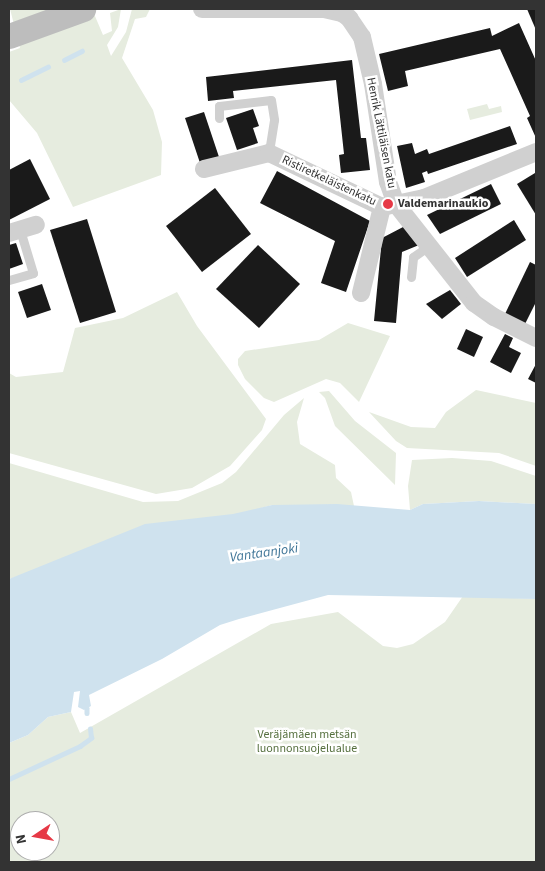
<!DOCTYPE html>
<html>
<head>
<meta charset="utf-8">
<style>
	body { margin:0 }
	#map { position:relative; width:545px; height:871px; overflow:hidden; background:#fff; font-family:"Source Sans 3",sans-serif }
	div>[style] { position:absolute }
	.green>* { inset:0; background:#e6ecdf }
	.water>* { inset:0; background:#cfe2ee }
	.stream>* { height:4.5px; margin:-2.25px; padding:0 2.25px; transform-origin:2.25px; border-radius:2.25px; background:#cfe2ee }
	.building>* { inset:0; background:#1a1a1a }
	.lane>* { height:9px; margin:-4.5px; padding:0 4.5px; transform-origin:4.5px; border-radius:4.5px; background:#d0d0d0 }
	.street>* { height:18px; margin:-9px; padding:0 9px; transform-origin:9px; border-radius:9px; background:#d0d0d0 }
	.secondary>* { height:25px; margin:-12.5px; padding:0 12.5px; transform-origin:12.5px; border-radius:12.5px; background:#bdbdbd }
	.dots>* { width:14px; height:14px; translate:-50% -50%; box-sizing:border-box; border:2px solid #fff; border-radius:50% }
	span { translate:-50% -50%; white-space:nowrap; text-align:center; line-height:1.15; -webkit-text-stroke:5px #fff; paint-order:stroke }
	.street-label { font-size:12px; color:#333 }
	.poi-label { font-size:12px; color:#333; font-weight:700 }
	.left { translate:0 -50%; text-align:left }
	.park-label { font-size:12px; color:#56703f }
	.water-label { font-size:14px; color:#3f7597; font-style:italic }
	.frame { position:absolute; inset:0; border:10px solid #333; pointer-events:none }
	.north { position:absolute; left:10px; top:811px; width:50px; height:50px; box-sizing:border-box; background:#fff; border:1px solid #adadad; border-radius:50%; rotate:258deg; font-size:14px; font-weight:700; line-height:20px; text-align:center; color:#333 }
	.north::after { content:''; display:block; margin:auto; width:18px; height:22px; background:#e63946; clip-path:polygon(50% 0,100% 100%,50% 72%,0 100%) }
</style>
</head>
<body>
<div id="map">
	<div class="green">
		<i style="clip-path:polygon(10px 9px,92px 9px,103px 35px,112px 31px,110px 13px,121px 9px,118px 27px,107px 45px,111px 56px,126px 32px,132px 9px,150px 9px,146px 17px,135px 19px,122px 58px,153px 110px,162px 142px,161px 175px,73px 207px,37px 133px,9px 100px,9px 52px,20px 48px)"></i>
		<i style="clip-path:polygon(487px 104px,489px 109px,501px 106px,502px 112px,470px 120px,467px 109px)"></i>
		<i style="clip-path:polygon(177px 292px,197px 326px,266px 419px,262px 430px,230px 466px,192px 488px,156px 494px,9px 453px,9px 373px,16px 377px,63px 372px,75px 328px,123px 318px)"></i>
		<i style="clip-path:polygon(348px 323px,390px 336px,359px 402px,340px 383px,326px 379px,274px 402px,264px 398px,245px 379px,238px 365px,238px 359px,245px 351px,319px 340px)"></i>
		<i style="clip-path:polygon(476px 390px,536px 403px,536px 466px,499px 453px,407px 448px,396px 441px,369px 412px,411px 427px,435px 428px,446px 412px)"></i>
		<i style="clip-path:polygon(329px 391px,355px 421px,396px 453px,395px 485px,335px 426px,325px 398px,319px 392px)"></i>
		<i style="clip-path:polygon(304px 398px,297px 422px,300px 444px,335px 465px,336px 478px,351px 492px,354px 506px,272px 505px,9px 579px,9px 463px,143px 502px,178px 501px,222px 483px,236px 472px,284px 415px)"></i>
		<i style="clip-path:polygon(452px 458px,491px 461px,536px 476px,536px 504px,479px 501px,423px 504px,410px 510px,408px 486px,412px 460px)"></i>
		<i style="clip-path:polygon(evenodd,463px 596px,536px 599px,536px 862px,9px 862px,9px 743px,28px 735px,48px 717px,71px 712px,80px 733px,271px 624px,338px 612px,383px 646px,397px 648px,413px 644px,445px 622px,463px 596px,20px 821px,50px 821px,50px 851px,20px 851px,20px 821px)"></i>
	</div>
	<div class="water">
		<i style="clip-path:polygon(479px 501px,536px 504px,536px 599px,328px 595px,239px 619px,220px 625px,162px 659px,89px 695px,91px 706px,84px 710px,78px 707px,80px 691px,74px 692px,71px 712px,48px 717px,28px 735px,9px 743px,9px 579px,145px 524px,233px 514px,272px 505px,337px 504px,410px 510px,423px 504px)"></i>
	</div>
	<div class="stream">
		<i style="left:64px;top:60px;width:20px;rotate:-27deg"></i>
		<i style="left:21px;top:80px;width:30px;rotate:-26deg"></i>
		<i style="left:87px;top:708px;width:5px;rotate:90deg"></i>
		<i style="left:9px;top:779px;width:78px;rotate:-24.9deg"></i>
		<i style="left:80px;top:746px;width:14px;rotate:-36deg"></i>
		<i style="left:91px;top:738px;width:9px;rotate:-96deg"></i>
	</div>
	<div class="building">
		<i style="clip-path:polygon(527px 9px,536px 9px,536px 30px)"></i>
		<i style="clip-path:polygon(519px 23px,536px 61px,536px 138px,527px 118px,530px 116px,500px 49px,405px 71px,408px 86px,388px 91px,379px 54px,490px 28px,492px 36px)"></i>
		<i style="clip-path:polygon(352px 60px,361px 138px,366px 138px,370px 170px,341px 173px,339px 155px,344px 154px,336px 80px,233px 91px,234px 98px,208px 101px,206px 77px)"></i>
		<i style="clip-path:polygon(253px 109px,259px 126px,253px 128px,258px 143px,237px 150px,226px 118px)"></i>
		<i style="clip-path:polygon(204px 112px,219px 157px,200px 163px,185px 118px)"></i>
		<i style="clip-path:polygon(510px 126px,517px 144px,428px 174px,427px 171px,422px 173px,425px 182px,406px 188px,397px 146px,412px 143px,415px 154px,427px 149px,429px 154px)"></i>
		<i style="clip-path:polygon(30px 159px,50px 199px,9px 220px,9px 170px)"></i>
		<i style="clip-path:polygon(277px 171px,370px 221px,346px 292px,321px 283px,335px 241px,260px 203px)"></i>
		<i style="clip-path:polygon(535px 173px,536px 175px,536px 215px,517px 184px)"></i>
		<i style="clip-path:polygon(491px 184px,501px 204px,440px 234px,427px 215px)"></i>
		<i style="clip-path:polygon(215px 188px,251px 234px,202px 272px,166px 226px)"></i>
		<i style="clip-path:polygon(87px 219px,116px 312px,80px 323px,50px 230px)"></i>
		<i style="clip-path:polygon(514px 220px,526px 240px,467px 277px,455px 258px)"></i>
		<i style="clip-path:polygon(405px 226px,419px 245px,402px 252px,396px 323px,374px 321px,382px 238px)"></i>
		<i style="clip-path:polygon(16px 243px,23px 264px,9px 269px,9px 245px)"></i>
		<i style="clip-path:polygon(258px 245px,300px 284px,259px 328px,216px 289px)"></i>
		<i style="clip-path:polygon(530px 262px,536px 265px,536px 302px,525px 324px,505px 314px)"></i>
		<i style="clip-path:polygon(42px 284px,51px 310px,27px 318px,18px 292px)"></i>
		<i style="clip-path:polygon(450px 290px,461px 304px,442px 319px,426px 304px)"></i>
		<i style="clip-path:polygon(466px 329px,483px 337px,474px 357px,457px 349px)"></i>
		<i style="clip-path:polygon(505px 334px,513px 338px,509px 347px,521px 353px,511px 373px,490px 362px)"></i>
		<i style="clip-path:polygon(536px 364px,536px 383px,528px 379px)"></i>
	</div>
	<div class="lane">
		<i style="left:219px;top:118px;width:12px;rotate:-90deg"></i>
		<i style="left:219px;top:106px;width:52px;rotate:-6.6deg"></i>
		<i style="left:271px;top:100px;width:20px;rotate:81deg"></i>
		<i style="left:274px;top:120px;width:33px;rotate:99deg"></i>
		<i style="left:411px;top:277px;width:20px;rotate:-84deg"></i>
		<i style="left:413px;top:257px;width:21px;rotate:-35deg"></i>
		<i style="left:9px;top:280px;width:25px;rotate:-16deg"></i>
		<i style="left:33px;top:273px;width:45px;rotate:-106.8deg"></i>
	</div>
	<div class="street">
		<i style="left:202px;top:9px;width:122px"></i>
		<i style="left:324px;top:9px;width:18px;rotate:13deg"></i>
		<i style="left:342px;top:13px;width:9px;rotate:36deg"></i>
		<i style="left:349px;top:18px;width:23px;rotate:56deg"></i>
		<i style="left:362px;top:37px;width:48px;rotate:76.8deg"></i>
		<i style="left:373px;top:84px;width:99px;rotate:81.3deg"></i>
		<i style="left:388px;top:182px;width:23px;rotate:70deg"></i>
		<i style="left:396px;top:204px;width:126px;rotate:51.8deg"></i>
		<i style="left:474px;top:303px;width:24px;rotate:35deg"></i>
		<i style="left:494px;top:317px;width:47px;rotate:26.6deg"></i>
		<i style="left:204px;top:169px;width:67px;rotate:-13.8deg"></i>
		<i style="left:269px;top:153px;width:125px;rotate:25.5deg"></i>
		<i style="left:382px;top:207px;width:43px;rotate:-12.1deg"></i>
		<i style="left:424px;top:198px;width:121px;rotate:-22.3deg"></i>
		<i style="left:9px;top:233px;width:28px;rotate:-17deg"></i>
		<i style="left:361px;top:293px;width:89px;rotate:-76.3deg"></i>
	</div>
	<div class="secondary">
		<i style="left:9px;top:36px;width:79px;rotate:-20deg"></i>
	</div>
	<div class="dots">
		<i style="left:388px;top:204px;background:#e63946"></i>
	</div>
	<div class="street-label">
		<span style="left:381px;top:133px;rotate:79deg">Henrik Lättiläisen katu</span>
		<span style="left:329px;top:181px;rotate:25deg">Ristiretkeläistenkatu</span>
	</div>
	<div class="poi-label">
		<span class="left" style="left:398px;top:204px">Valdemarinaukio</span>
	</div>
	<div class="park-label">
		<span style="left:307px;top:742px">Veräjämäen metsän<br>luonnonsuojelualue</span>
	</div>
	<div class="water-label">
		<span style="left:264px;top:553px;rotate:-8deg">Vantaanjoki</span>
	</div>
	<div class="frame"></div>
	<div class="north">N</div>
</div>
</body>
</html>
